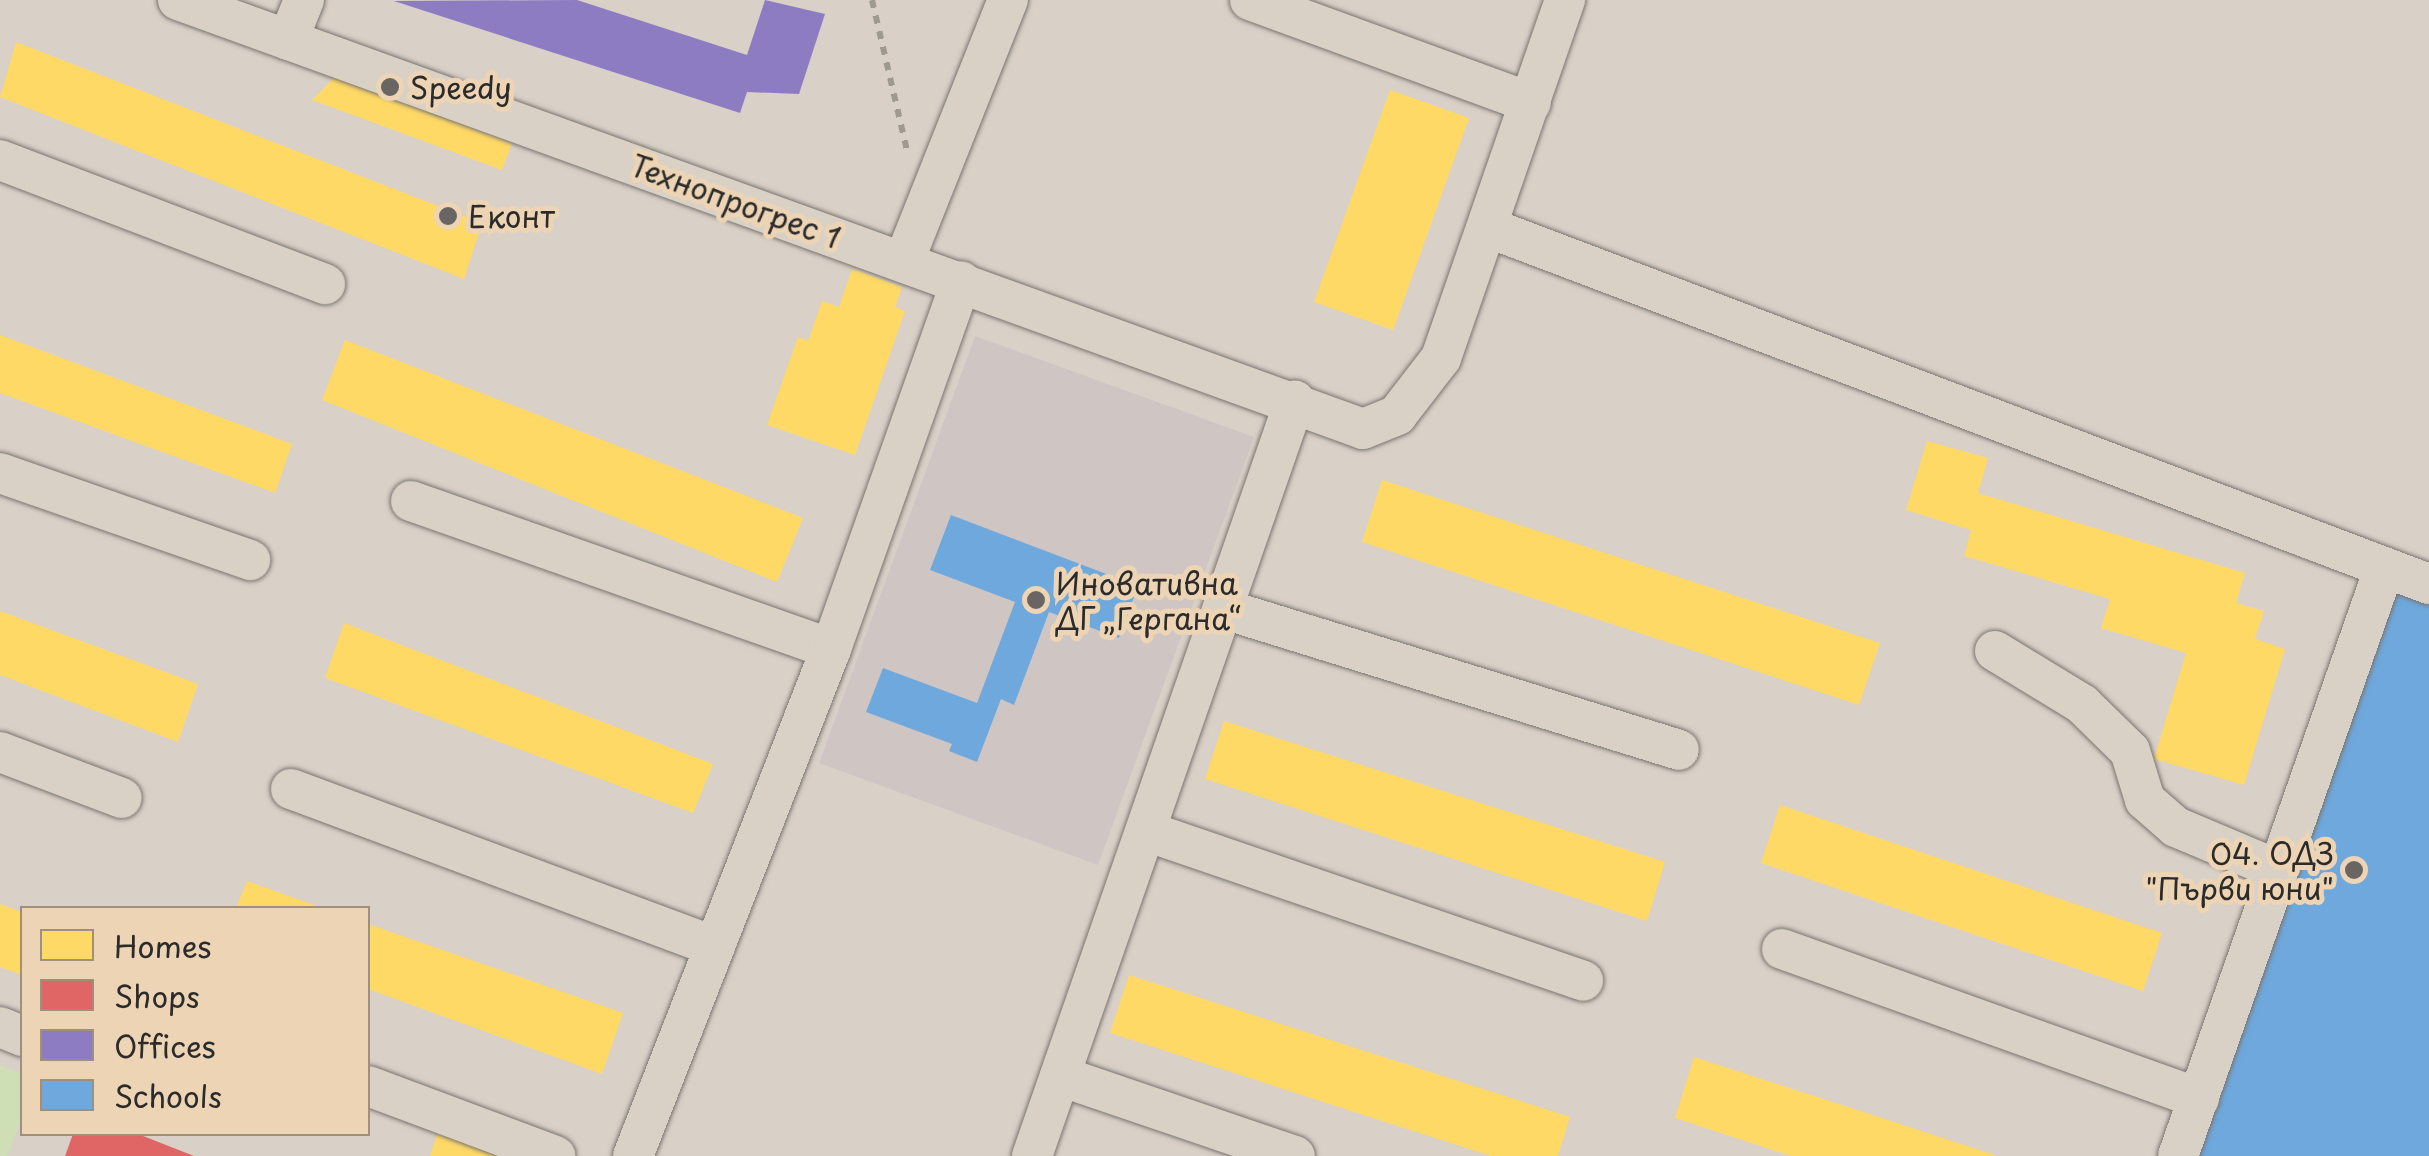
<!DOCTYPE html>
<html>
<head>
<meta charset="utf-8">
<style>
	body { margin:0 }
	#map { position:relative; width:2429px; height:1156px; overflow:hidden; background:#d9d0c7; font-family:"Playpen Sans",sans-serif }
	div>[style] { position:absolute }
	.built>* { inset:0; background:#cfc6c4 }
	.green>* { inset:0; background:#cfdfb5 }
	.homes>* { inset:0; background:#ffd966 }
	.shops>* { inset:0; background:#e06666 }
	.offices>* { inset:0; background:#8e7cc3 }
	.schools>* { inset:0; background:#6fa8dc }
	.path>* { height:6px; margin-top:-3px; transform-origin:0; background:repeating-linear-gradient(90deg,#9e9991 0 8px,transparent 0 16px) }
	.roads { filter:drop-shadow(0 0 2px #797571) drop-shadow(0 0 2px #797571) }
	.minor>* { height:40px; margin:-20px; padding:0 20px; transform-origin:20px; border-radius:20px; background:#dad1c6 }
	.dots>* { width:28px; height:28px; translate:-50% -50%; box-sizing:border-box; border:5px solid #ecd4b4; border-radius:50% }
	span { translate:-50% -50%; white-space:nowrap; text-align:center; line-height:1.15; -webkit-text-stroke:10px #ecd4b4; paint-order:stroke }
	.poi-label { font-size:30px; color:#2b2b2b }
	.left { translate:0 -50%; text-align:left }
	.right { translate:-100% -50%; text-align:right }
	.street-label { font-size:30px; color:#2b2b2b }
	.legend { position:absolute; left:20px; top:906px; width:350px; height:230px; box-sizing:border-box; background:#ecd4b4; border:2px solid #9f907d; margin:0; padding:12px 18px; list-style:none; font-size:30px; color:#2b2b2b }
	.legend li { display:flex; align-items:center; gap:20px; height:50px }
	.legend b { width:50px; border:2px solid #9f907d }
</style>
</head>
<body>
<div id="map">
	<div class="built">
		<i style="clip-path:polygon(975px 336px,1254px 437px,1098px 865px,819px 763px)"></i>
	</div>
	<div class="green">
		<i style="clip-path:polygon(0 1065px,22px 1074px,22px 1117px,7px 1156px,0 1156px)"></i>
	</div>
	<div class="homes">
		<i style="clip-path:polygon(16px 42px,482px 223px,464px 279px,0 97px)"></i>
		<i style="clip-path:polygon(335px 77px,512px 143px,502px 170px,312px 100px)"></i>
		<i style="clip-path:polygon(1390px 90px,1469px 118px,1393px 330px,1314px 302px)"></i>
		<i style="clip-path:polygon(852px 269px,902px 287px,895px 307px,905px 311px,855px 455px,767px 425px,798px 337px,808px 341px,822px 301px,839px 307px)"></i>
		<i style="clip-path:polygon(0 335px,292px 444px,275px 493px,0 393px)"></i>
		<i style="clip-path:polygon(345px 340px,803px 518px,777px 582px,322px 400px)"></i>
		<i style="clip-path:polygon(1927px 441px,1988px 458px,1978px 493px,2245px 573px,2236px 603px,2264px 611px,2255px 639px,2285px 649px,2244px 785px,2154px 759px,2186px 653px,2101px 628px,2110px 599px,1964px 556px,1971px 530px,1906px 510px)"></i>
		<i style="clip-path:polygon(1382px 480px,1880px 643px,1859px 705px,1362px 542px)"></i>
		<i style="clip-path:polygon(0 611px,198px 684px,178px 742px,0 675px)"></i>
		<i style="clip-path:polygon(344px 623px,713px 764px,693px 813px,325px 678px)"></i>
		<i style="clip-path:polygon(1224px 721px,1665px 862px,1647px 921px,1205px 779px)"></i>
		<i style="clip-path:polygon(1780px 805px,2162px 933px,2143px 991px,1761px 863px)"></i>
		<i style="clip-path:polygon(247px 881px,322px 908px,236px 908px)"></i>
		<i style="clip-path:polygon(0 904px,22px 912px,22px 975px,0 967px)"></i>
		<i style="clip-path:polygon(368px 924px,623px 1013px,602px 1074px,368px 989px)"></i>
		<i style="clip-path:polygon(1129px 975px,1570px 1117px,1558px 1156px,1491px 1156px,1110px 1033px)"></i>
		<i style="clip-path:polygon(1694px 1057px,1995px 1155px,1995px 1156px,1791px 1156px,1675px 1118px)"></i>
		<i style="clip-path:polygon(439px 1128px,508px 1156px,430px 1156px)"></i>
	</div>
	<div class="shops">
		<i style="clip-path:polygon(73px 1134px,138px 1134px,194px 1156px,65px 1156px)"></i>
	</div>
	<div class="offices">
		<i style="clip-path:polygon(577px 0,747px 55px,765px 0,825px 14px,799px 94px,747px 92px,740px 113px,394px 1px)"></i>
	</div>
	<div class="schools">
		<i style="clip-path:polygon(951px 515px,1138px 586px,1119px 638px,1049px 612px,1014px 705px,1001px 699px,977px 762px,949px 751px,952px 744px,866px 712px,883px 668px,977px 703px,1015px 602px,930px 570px)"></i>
		<i style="clip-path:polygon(2384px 569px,2429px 584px,2429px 1156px,2178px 1156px)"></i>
	</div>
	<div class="path">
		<i style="left:872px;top:0;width:154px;rotate:76.9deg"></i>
	</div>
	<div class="roads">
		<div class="minor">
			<i style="left:178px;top:0;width:1260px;rotate:19.9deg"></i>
			<i style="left:1363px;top:429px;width:37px;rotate:-22deg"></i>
			<i style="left:1397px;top:415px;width:72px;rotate:-52.3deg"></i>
			<i style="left:1441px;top:358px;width:379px;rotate:-70.9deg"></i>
			<i style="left:1250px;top:0;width:299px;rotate:20.1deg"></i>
			<i style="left:288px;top:40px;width:43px;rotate:-68.2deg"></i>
			<i style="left:0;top:160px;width:348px;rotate:20.9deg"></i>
			<i style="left:1487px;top:227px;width:1007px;rotate:20.76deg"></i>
			<i style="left:904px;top:261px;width:281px;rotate:-68.3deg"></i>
			<i style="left:0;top:473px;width:265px;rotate:19.2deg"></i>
			<i style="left:411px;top:501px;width:445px;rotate:19.4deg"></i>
			<i style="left:1224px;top:609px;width:476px;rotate:17.2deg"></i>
			<i style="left:1995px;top:651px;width:102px;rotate:31.3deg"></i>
			<i style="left:2082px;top:704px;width:67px;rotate:44.4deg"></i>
			<i style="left:2130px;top:751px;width:51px;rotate:73deg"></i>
			<i style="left:2145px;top:800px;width:41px;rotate:41.1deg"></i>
			<i style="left:2176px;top:827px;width:108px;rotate:22.8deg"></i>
			<i style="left:0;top:752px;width:130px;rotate:20.7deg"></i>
			<i style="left:291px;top:789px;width:452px;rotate:20.4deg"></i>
			<i style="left:1146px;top:831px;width:462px;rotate:18.9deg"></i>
			<i style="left:1782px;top:949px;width:443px;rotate:19.7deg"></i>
			<i style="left:0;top:1027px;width:24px;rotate:22deg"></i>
			<i style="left:1060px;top:1076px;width:248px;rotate:18.8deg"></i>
			<i style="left:368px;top:1086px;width:200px;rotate:20.5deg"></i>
			<i style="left:633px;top:1156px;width:544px;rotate:-68.67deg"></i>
			<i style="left:831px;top:649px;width:390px;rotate:-70.5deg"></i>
			<i style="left:1032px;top:1156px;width:800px;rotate:-70.82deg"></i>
			<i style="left:2178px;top:1156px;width:622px;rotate:-70.66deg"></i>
		</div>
	</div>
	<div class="dots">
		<i style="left:390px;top:87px;background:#686562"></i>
		<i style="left:448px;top:216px;background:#686562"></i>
		<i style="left:1036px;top:600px;background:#686562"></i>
		<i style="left:2354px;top:870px;background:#686562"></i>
	</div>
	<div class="poi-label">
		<span class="left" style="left:410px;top:87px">Speedy</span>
		<span class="left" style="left:468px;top:216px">Еконт</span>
		<span class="left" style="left:1056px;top:600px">Иновативна<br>ДГ „Гергана“</span>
		<span class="right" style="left:2334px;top:870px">04. ОДЗ<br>"Първи юни"</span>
	</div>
	<div class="street-label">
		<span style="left:736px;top:201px;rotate:20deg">Технопрогрес 1</span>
	</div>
	<ul class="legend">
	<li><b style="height:28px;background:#ffd966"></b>Homes</li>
	<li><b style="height:28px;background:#e06666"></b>Shops</li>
	<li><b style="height:28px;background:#8e7cc3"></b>Offices</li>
	<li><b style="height:28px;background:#6fa8dc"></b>Schools</li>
	</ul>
</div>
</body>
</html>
